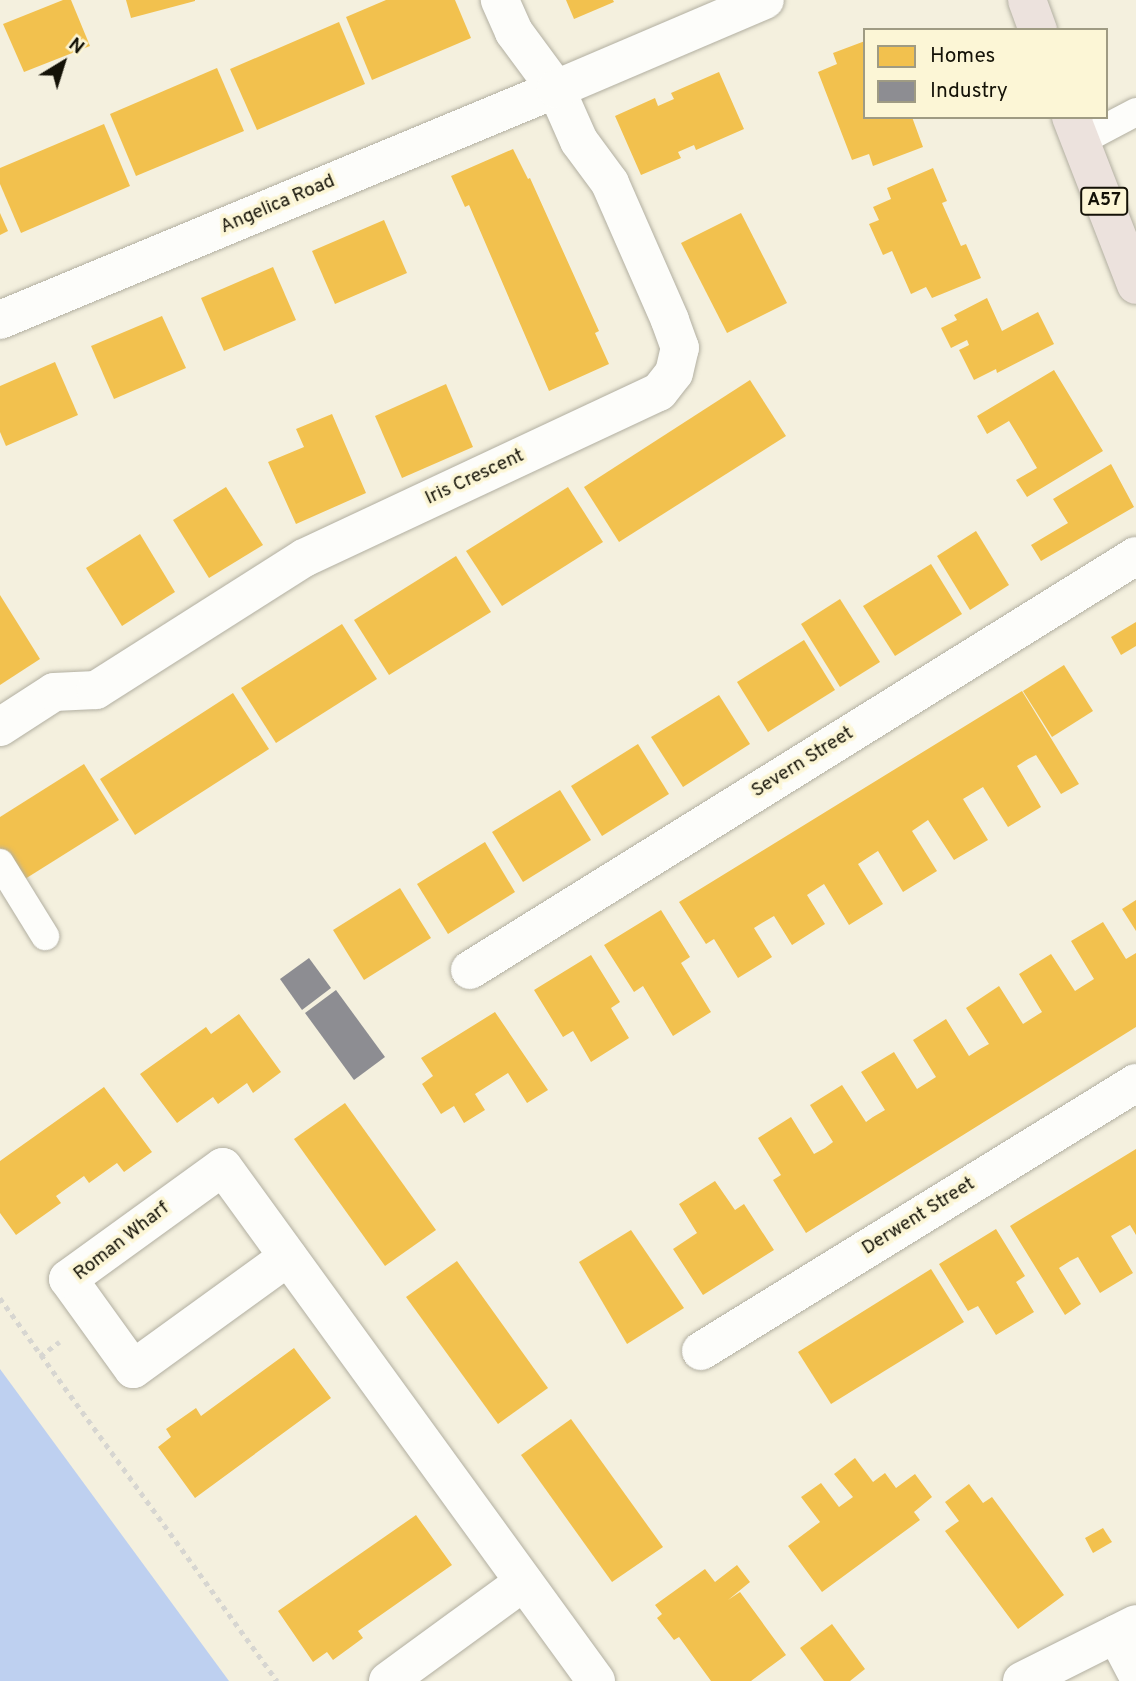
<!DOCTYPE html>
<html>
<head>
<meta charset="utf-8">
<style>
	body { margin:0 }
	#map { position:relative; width:1136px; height:1681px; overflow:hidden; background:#f4f0de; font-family:Overpass,sans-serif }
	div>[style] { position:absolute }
	.water>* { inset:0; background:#bed0f0 }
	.homes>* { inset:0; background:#f2c14e }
	.industry>* { inset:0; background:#8d8d92 }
	.path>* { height:4.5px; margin-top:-2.25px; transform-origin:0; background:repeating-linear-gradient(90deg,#d7d6d1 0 5px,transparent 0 10px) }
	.roads { filter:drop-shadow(0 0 2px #b2afa1) drop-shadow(0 0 2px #b2afa1) }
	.service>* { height:28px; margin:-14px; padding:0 14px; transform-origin:14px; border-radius:14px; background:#fdfdfa }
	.minor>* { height:38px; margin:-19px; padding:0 19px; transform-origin:19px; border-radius:19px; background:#fdfdfa }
	.primary>* { height:38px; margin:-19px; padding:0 19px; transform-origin:19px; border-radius:19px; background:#ece2dd }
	span { translate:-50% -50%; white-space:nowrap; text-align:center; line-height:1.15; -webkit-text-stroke:7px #fcf6d6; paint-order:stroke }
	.shield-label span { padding:2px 5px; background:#fcf6d6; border:2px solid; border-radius:5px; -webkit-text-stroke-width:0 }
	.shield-label { font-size:18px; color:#141207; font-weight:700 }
	.street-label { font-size:19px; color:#141207 }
	.legend { position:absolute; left:863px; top:28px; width:245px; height:91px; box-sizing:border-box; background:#fcf6d6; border:2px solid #9f9b83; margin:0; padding:9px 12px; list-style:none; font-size:21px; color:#141207 }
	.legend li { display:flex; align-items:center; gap:14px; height:35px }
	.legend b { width:35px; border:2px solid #9f9b83 }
	.north { position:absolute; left:28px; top:28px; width:70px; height:70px; -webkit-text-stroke:5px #fcf6d6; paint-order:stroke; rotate:38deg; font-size:19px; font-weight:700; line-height:28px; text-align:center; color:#141207 }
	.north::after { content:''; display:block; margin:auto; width:24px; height:32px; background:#141207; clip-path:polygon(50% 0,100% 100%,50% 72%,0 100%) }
</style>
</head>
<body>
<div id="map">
	<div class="water">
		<i style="clip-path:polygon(0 1369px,229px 1681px,0 1681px)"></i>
	</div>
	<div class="homes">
		<i style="clip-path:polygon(63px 0,71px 0,90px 46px,24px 72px,3px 24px)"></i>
		<i style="clip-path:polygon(126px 0,195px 0,195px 1px,131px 18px)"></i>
		<i style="clip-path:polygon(386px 0,455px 0,471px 38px,372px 80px,346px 17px)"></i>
		<i style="clip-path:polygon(566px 0,613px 0,614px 2px,574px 19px)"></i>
		<i style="clip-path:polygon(339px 22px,365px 84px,257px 130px,230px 69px)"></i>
		<i style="clip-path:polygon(865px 41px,865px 117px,912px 117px,923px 147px,873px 166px,869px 154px,852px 160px,818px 72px,837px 64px,833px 53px)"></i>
		<i style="clip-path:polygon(217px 68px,244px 131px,136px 176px,110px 114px)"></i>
		<i style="clip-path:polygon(719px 72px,744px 129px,696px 150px,694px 145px,678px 152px,681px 158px,641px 175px,615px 116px,655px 98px,658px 106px,674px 99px,671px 93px)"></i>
		<i style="clip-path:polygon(104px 124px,130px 186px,21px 233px,0 184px,0 168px)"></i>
		<i style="clip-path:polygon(513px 149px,528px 179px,530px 178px,599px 331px,595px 333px,609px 364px,549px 391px,469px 205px,465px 207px,451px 176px)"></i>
		<i style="clip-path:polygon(933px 168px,947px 201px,942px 203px,961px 246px,966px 244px,981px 278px,932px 298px,926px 287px,911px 294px,892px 251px,883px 255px,869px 224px,879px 220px,873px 207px,891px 199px,887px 188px)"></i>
		<i style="clip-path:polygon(0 213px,8px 231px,0 235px)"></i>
		<i style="clip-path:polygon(741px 213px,787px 303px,727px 333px,681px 243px)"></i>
		<i style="clip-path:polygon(384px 220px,407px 273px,335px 304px,312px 251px)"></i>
		<i style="clip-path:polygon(273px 267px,296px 320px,224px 351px,201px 298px)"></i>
		<i style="clip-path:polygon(987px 298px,1002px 331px,1038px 312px,1054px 344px,997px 373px,996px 369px,974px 380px,959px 350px,969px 345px,967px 340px,951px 348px,941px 328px,957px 320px,954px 315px)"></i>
		<i style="clip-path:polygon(162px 316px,186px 368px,114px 399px,91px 346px)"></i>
		<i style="clip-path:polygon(55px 362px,78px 415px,6px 446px,0 432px,0 386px)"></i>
		<i style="clip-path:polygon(1054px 370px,1103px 451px,1027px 497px,1016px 480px,1037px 468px,1023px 444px,1009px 421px,987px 434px,977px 416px)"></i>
		<i style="clip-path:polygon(750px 380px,786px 436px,619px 542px,584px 487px)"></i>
		<i style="clip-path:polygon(446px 384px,473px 447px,402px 478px,375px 416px)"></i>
		<i style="clip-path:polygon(332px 414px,366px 493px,296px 524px,268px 462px,304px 447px,296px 429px)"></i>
		<i style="clip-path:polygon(1111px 464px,1134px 507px,1041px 561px,1031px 545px,1068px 523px,1053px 499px)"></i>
		<i style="clip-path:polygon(226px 487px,263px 545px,209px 578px,173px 520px)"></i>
		<i style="clip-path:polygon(568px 487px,603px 542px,502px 606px,466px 551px)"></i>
		<i style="clip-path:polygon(976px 531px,1009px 585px,970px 610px,937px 556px)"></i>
		<i style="clip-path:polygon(140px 534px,175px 592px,122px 626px,86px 568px)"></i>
		<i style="clip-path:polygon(456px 556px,491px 612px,389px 675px,354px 620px)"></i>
		<i style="clip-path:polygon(931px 564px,962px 614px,895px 656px,863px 606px)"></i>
		<i style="clip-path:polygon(0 595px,40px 659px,0 685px)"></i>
		<i style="clip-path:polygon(840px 599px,880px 662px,840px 687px,801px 624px)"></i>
		<i style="clip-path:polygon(1136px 622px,1136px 646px,1121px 655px,1111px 637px)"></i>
		<i style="clip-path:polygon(342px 624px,377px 679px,276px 743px,241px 688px)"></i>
		<i style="clip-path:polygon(804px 640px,835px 690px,768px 732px,737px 682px)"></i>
		<i style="clip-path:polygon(1064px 665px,1093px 711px,1052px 737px,1023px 691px)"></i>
		<i style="clip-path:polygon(1022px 691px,1079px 784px,1061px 794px,1036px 755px,1028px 759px,1017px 766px,1041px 807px,1008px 827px,983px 787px,963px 799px,988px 840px,954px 860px,928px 820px,912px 831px,937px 871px,903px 892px,878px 851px,858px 864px,883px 904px,849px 925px,824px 884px,807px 895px,825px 924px,792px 945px,774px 916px,762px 923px,754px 928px,772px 957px,738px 978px,714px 939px,706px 944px,679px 902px)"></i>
		<i style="clip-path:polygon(233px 693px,269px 749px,135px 835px,100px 779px)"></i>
		<i style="clip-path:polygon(719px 695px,750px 744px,683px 787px,651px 737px)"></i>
		<i style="clip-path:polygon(638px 744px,669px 794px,602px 836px,571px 786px)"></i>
		<i style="clip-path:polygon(84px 764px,119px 820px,17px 884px,0 856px,0 817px)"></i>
		<i style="clip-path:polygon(560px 790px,591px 840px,523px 882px,492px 832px)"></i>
		<i style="clip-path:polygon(485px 842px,515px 892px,448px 934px,417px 884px)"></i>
		<i style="clip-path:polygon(400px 888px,431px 938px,364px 980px,333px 930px)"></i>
		<i style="clip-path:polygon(1136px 900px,1136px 931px,1122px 909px)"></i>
		<i style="clip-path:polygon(661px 910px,690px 957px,681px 963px,711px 1012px,673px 1036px,643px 986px,634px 992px,604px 945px)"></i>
		<i style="clip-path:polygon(1103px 922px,1126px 959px,1136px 953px,1136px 1027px,806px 1233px,773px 1180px,781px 1175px,758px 1138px,791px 1117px,814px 1154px,825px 1148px,833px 1142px,810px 1105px,842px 1085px,866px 1122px,873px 1117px,885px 1110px,861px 1072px,894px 1052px,917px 1089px,925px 1084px,936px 1077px,913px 1040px,946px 1019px,969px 1056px,980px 1049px,989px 1044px,966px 1008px,999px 986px,1023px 1024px,1042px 1012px,1019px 974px,1051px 954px,1075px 991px,1086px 984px,1094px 979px,1071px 941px)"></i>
		<i style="clip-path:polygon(591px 955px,620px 1002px,611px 1008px,629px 1038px,591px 1062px,573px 1031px,563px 1037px,534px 990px)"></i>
		<i style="clip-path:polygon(495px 1012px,548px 1090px,527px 1103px,508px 1073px,475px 1094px,485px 1110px,464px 1123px,454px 1106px,441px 1114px,422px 1084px,433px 1076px,421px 1058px)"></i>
		<i style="clip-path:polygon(239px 1014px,281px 1072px,253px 1093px,247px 1083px,218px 1104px,213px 1097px,177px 1123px,140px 1074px,206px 1027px,211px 1034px)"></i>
		<i style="clip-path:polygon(104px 1087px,152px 1152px,124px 1172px,117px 1163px,89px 1183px,84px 1176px,56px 1196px,61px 1203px,16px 1235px,0 1213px,0 1161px)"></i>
		<i style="clip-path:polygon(345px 1103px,436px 1230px,385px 1266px,294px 1139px)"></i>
		<i style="clip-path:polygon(1136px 1149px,1136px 1235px,1130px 1225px,1111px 1236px,1133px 1273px,1100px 1293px,1078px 1257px,1070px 1261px,1059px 1268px,1081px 1304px,1065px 1315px,1010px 1226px)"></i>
		<i style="clip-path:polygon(715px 1181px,735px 1210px,744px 1204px,774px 1250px,703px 1295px,673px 1249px,697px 1233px,679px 1204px)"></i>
		<i style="clip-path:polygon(996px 1229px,1025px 1276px,1016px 1282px,1034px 1312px,996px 1335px,978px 1306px,968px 1311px,939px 1264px)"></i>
		<i style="clip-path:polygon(631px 1230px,684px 1308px,627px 1344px,579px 1262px)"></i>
		<i style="clip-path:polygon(457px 1261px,548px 1388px,498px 1424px,406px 1297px)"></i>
		<i style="clip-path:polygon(931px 1269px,964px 1322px,831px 1404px,798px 1352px)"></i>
		<i style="clip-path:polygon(294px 1348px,331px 1398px,195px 1498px,158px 1447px,171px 1437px,166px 1429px,196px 1408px,201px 1416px)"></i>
		<i style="clip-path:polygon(571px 1419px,663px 1547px,612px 1582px,521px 1455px)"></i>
		<i style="clip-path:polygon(855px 1458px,873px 1482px,885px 1473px,896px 1488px,915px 1474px,932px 1497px,914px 1512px,920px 1520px,822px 1592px,788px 1546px,820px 1522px,801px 1497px,821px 1483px,839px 1507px,853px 1497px,834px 1474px)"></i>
		<i style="clip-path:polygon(969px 1484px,983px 1503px,992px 1497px,1064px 1595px,1018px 1629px,945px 1531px,959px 1521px,945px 1502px)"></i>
		<i style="clip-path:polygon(416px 1515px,452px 1565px,358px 1631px,363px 1638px,333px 1660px,327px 1652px,313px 1662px,278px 1611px)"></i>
		<i style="clip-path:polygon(1103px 1528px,1112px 1542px,1093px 1553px,1085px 1538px)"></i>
		<i style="clip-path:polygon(737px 1565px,750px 1582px,728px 1600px,740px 1592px,786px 1655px,751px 1681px,711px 1681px,679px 1637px,674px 1640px,657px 1618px,662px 1614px,655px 1605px,705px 1569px,715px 1582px)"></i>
		<i style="clip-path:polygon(832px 1624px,865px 1669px,850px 1681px,824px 1681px,800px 1648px)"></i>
	</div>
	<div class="industry">
		<i style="clip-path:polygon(309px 958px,331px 988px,302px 1010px,280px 979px)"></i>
		<i style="clip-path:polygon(336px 990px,385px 1057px,354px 1080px,305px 1013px)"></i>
	</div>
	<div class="path">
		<i style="left:0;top:1298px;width:473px;rotate:54.1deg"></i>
		<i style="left:40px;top:1356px;width:24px;rotate:-36deg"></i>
	</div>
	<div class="roads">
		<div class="service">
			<i style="left:1081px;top:141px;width:62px;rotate:-27.8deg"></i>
			<i style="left:0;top:863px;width:86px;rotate:58.3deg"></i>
		</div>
		<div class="minor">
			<i style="left:0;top:320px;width:602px;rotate:-22.56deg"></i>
			<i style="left:556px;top:89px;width:71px;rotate:-126.4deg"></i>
			<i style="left:514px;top:32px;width:35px;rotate:-114deg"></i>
			<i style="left:0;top:727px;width:64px;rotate:-32.9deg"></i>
			<i style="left:54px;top:692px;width:42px;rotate:-2.7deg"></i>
			<i style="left:96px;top:690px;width:246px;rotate:-32.4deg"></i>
			<i style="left:304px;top:558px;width:392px;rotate:-25.1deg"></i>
			<i style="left:659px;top:392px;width:24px;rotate:-52deg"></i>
			<i style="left:674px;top:373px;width:26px;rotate:-77deg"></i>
			<i style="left:680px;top:348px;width:30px;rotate:-110deg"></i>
			<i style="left:670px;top:320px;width:150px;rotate:-113.7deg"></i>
			<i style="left:610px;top:183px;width:52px;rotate:-126.4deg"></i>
			<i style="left:579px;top:141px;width:57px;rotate:-113.9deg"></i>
			<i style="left:556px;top:89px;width:227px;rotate:-23.1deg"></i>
			<i style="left:470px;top:970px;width:784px;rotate:-31.87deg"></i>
			<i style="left:288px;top:1257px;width:191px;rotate:144.1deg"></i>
			<i style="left:133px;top:1369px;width:111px;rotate:-125.8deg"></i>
			<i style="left:68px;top:1279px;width:191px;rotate:-35.9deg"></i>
			<i style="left:223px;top:1167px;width:635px;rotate:54.03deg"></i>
			<i style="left:701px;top:1351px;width:511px;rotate:-31.64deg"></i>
			<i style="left:1116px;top:1634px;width:43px;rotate:62.2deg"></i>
			<i style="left:388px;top:1681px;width:168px;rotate:-36.1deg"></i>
			<i style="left:1022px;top:1681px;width:127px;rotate:-26.6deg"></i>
		</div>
		<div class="primary">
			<i style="left:1027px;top:0;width:32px;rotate:70deg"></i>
			<i style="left:1071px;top:117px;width:180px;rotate:68.8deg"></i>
		</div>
	</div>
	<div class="shield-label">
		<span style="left:1104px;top:201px">A57</span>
	</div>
	<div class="street-label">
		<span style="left:278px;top:205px;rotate:-23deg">Angelica Road</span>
		<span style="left:475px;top:478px;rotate:-25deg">Iris Crescent</span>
		<span style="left:803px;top:763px;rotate:-32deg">Severn Street</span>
		<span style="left:919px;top:1217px;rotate:-32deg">Derwent Street</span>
		<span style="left:122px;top:1242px;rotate:-38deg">Roman Wharf</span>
	</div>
	<ul class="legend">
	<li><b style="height:19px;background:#f2c14e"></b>Homes</li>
	<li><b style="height:19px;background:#8d8d92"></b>Industry</li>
	</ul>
	<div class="north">N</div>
</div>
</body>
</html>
